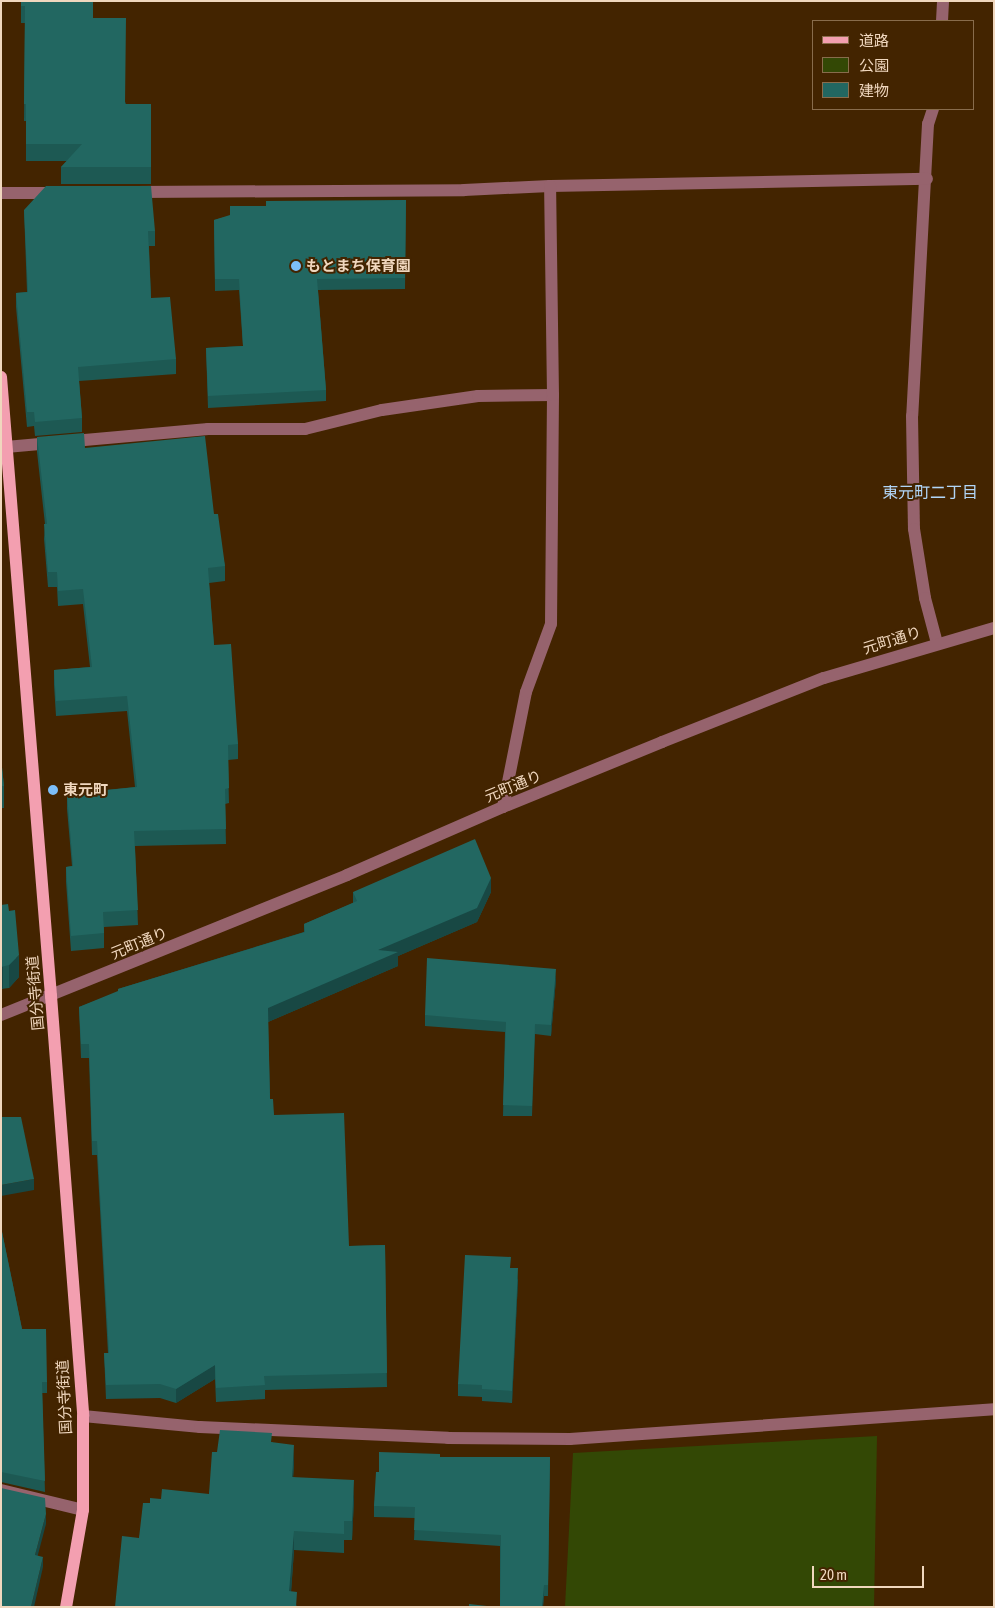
<!DOCTYPE html>
<html>
<head>
<meta charset="utf-8">
<style>
	body { margin:0 }
	#map { position:relative; width:995px; height:1608px; overflow:hidden; background:#432400; font-family:"Asap Condensed","Noto Sans JP",sans-serif }
	div>[style] { position:absolute }
	.green>* { inset:0; background:#334805 }
	.minor>* { height:12px; margin:-6px; padding:0 6px; transform-origin:6px; border-radius:6px; background:#96636d }
	.major>* { height:12px; margin:-6px; padding:0 6px; transform-origin:6px; border-radius:6px; background:#f39fb0 }
	.wall>* { inset:0; background:#1d5953 }
	.shaded-wall>* { inset:0; background:#184844 }
	.building>* { inset:0; background:#226761 }
	.dots>* { width:14px; height:14px; translate:-50% -50%; box-sizing:border-box; border:2px solid #432400; border-radius:50% }
	span { translate:-50% -50%; white-space:nowrap; text-align:center; line-height:1.15; -webkit-text-stroke:4px #432400; paint-order:stroke }
	.poi-label { font-size:15px; color:#f0d7be; font-weight:700 }
	.left { translate:0 -50%; text-align:left }
	.street-label { font-size:15px; color:#f0d7be }
	.neighbourhood-label { font-size:16px; color:#b1d5f6 }
	.frame { position:absolute; inset:0; border:2px solid #f0d7be; pointer-events:none }
	.legend { position:absolute; left:812px; top:20px; width:162px; height:90px; box-sizing:border-box; background:#432400; border:1px solid #886c4c; margin:0; padding:6px 9px; list-style:none; font-size:15px; color:#f0d7be }
	.legend li { display:flex; align-items:center; gap:10px; height:25px }
	.legend b { width:25px; border:1px solid #886c4c }
	.scale { position:absolute; left:812px; top:1566px; width:112px; height:22px; box-sizing:border-box; border:2px solid #f0d7be; border-top:0; padding-left:6px; font-size:15px; line-height:18px; white-space:nowrap; color:#f0d7be; -webkit-text-stroke:4px #432400; paint-order:stroke }
</style>
</head>
<body>
<div id="map">
	<div class="green">
		<i style="clip-path:polygon(877px 1436px,874px 1607px,565px 1607px,573px 1453px)"></i>
	</div>
	<div class="minor">
		<i style="left:942px;top:21px;width:20px;rotate:-87deg"></i>
		<i style="left:933px;top:109px;width:16px;rotate:108deg"></i>
		<i style="left:928px;top:124px;width:292px;rotate:93.1deg"></i>
		<i style="left:912px;top:416px;width:113px;rotate:89deg"></i>
		<i style="left:914px;top:529px;width:70px;rotate:80.9deg"></i>
		<i style="left:925px;top:598px;width:47px;rotate:75.1deg"></i>
		<i style="left:136px;top:192px;width:328px;rotate:-0.3deg"></i>
		<i style="left:464px;top:190px;width:86px;rotate:-2.7deg"></i>
		<i style="left:550px;top:186px;width:377px;rotate:-1.1deg"></i>
		<i style="left:1px;top:193px;width:55px"></i>
		<i style="left:6px;top:447px;width:203px;rotate:-5.1deg"></i>
		<i style="left:208px;top:429px;width:97px"></i>
		<i style="left:305px;top:429px;width:79px;rotate:-13.9deg"></i>
		<i style="left:382px;top:410px;width:97px;rotate:-8.3deg"></i>
		<i style="left:478px;top:396px;width:75px;rotate:-0.8deg"></i>
		<i style="left:503px;top:807px;width:117px;rotate:-78.7deg"></i>
		<i style="left:526px;top:692px;width:72px;rotate:-69.8deg"></i>
		<i style="left:551px;top:624px;width:229px;rotate:-89.5deg"></i>
		<i style="left:553px;top:395px;width:209px;rotate:-90.8deg"></i>
		<i style="left:1px;top:1015px;width:373px;rotate:-22deg"></i>
		<i style="left:347px;top:875px;width:170px;rotate:-23.6deg"></i>
		<i style="left:503px;top:807px;width:172px;rotate:-22.2deg"></i>
		<i style="left:662px;top:742px;width:174px;rotate:-21.6deg"></i>
		<i style="left:824px;top:678px;width:177px;rotate:-16.4deg"></i>
		<i style="left:83px;top:1416px;width:118px;rotate:5.4deg"></i>
		<i style="left:200px;top:1427px;width:248px;rotate:2.5deg"></i>
		<i style="left:448px;top:1438px;width:122px;rotate:0.5deg"></i>
		<i style="left:570px;top:1439px;width:425px;rotate:-4deg"></i>
		<i style="left:1px;top:1490px;width:84px;rotate:13.7deg"></i>
	</div>
	<div class="major">
		<i style="left:1px;top:377px;width:621px;rotate:85.38deg"></i>
		<i style="left:51px;top:996px;width:421px;rotate:85.6deg"></i>
		<i style="left:83px;top:1416px;width:94px;rotate:90deg"></i>
		<i style="left:83px;top:1510px;width:98px;rotate:99.9deg"></i>
	</div>
	<div class="wall">
		<i style="clip-path:polygon(21px 1px,93px 18px,126px 104px,151px 104px,151px 184px,61px 184px,61px 167px,67px 161px,26px 161px,26px 121px,24px 121px,25px 23px,21px 23px)"></i>
		<i style="clip-path:polygon(406px 200px,405px 289px,318px 290px,326px 390px,326px 401px,208px 408px,206px 348px,243px 346px,239px 290px,215px 291px,214px 220px,266px 206px)"></i>
		<i style="clip-path:polygon(24px 210px,155px 231px,155px 246px,149px 246px,151px 298px,176px 359px,176px 374px,79px 381px,82px 418px,82px 432px,35px 436px,34px 426px,27px 427px,16px 307px,16px 293px,27px 292px)"></i>
		<i style="clip-path:polygon(37px 437px,85px 448px,214px 514px,225px 566px,225px 581px,209px 583px,214px 645px,238px 744px,238px 759px,228px 760px,229px 803px,225px 804px,226px 844px,135px 846px,138px 925px,104px 927px,104px 948px,71px 951px,66px 882px,66px 867px,72px 866px,67px 809px,67px 794px,135px 787px,127px 711px,56px 716px,54px 685px,54px 670px,90px 667px,83px 604px,58px 606px,57px 587px,48px 587px,44px 539px,45px 524px,37px 452px)"></i>
		<i style="clip-path:polygon(1px 758px,4px 786px,4px 808px,1px 808px)"></i>
		<i style="clip-path:polygon(353px 892px,491px 892px,477px 922px,398px 956px,398px 966px,268px 1022px,270px 1099px,274px 1115px,349px 1246px,385px 1245px,387px 1387px,265px 1390px,265px 1399px,216px 1402px,215px 1379px,176px 1403px,160px 1398px,106px 1399px,104px 1353px,108px 1353px,97px 1155px,92px 1155px,89px 1058px,81px 1058px,79px 1007px,118px 992px,118px 989px,304px 932px,304px 924px,353px 903px)"></i>
		<i style="clip-path:polygon(1px 905px,9px 911px,19px 977px,9px 988px,1px 989px)"></i>
		<i style="clip-path:polygon(556px 979px,551px 1036px,535px 1034px,532px 1116px,503px 1116px,505px 1032px,425px 1026px,425px 1015px)"></i>
		<i style="clip-path:polygon(1px 1227px,22px 1329px,47px 1382px,47px 1393px,42px 1393px,45px 1492px,1px 1482px)"></i>
		<i style="clip-path:polygon(511px 1268px,518px 1280px,512px 1403px,482px 1401px,482px 1397px,458px 1396px,458px 1384px)"></i>
		<i style="clip-path:polygon(272px 1442px,294px 1464px,293px 1477px,354px 1499px,352px 1540px,344px 1540px,344px 1553px,294px 1550px,291px 1592px,297px 1607px,139px 1538px,150px 1503px,161px 1499px,209px 1494px,217px 1452px)"></i>
		<i style="clip-path:polygon(440px 1457px,550px 1457px,548px 1596px,544px 1596px,543px 1607px,500px 1607px,500px 1546px,414px 1540px,415px 1518px,374px 1517px,374px 1506px,379px 1472px)"></i>
	</div>
	<div class="shaded-wall">
		<i style="clip-path:polygon(491px 878px,491px 892px,477px 922px,398px 956px,398px 966px,268px 1022px,268px 1008px,378px 950px)"></i>
		<i style="clip-path:polygon(19px 955px,19px 977px,9px 988px,9px 965px)"></i>
		<i style="clip-path:polygon(3px 966px,3px 988px,1px 989px,1px 967px)"></i>
		<i style="clip-path:polygon(556px 969px,556px 979px,551px 1036px,551px 1025px)"></i>
		<i style="clip-path:polygon(34px 1179px,34px 1190px,1px 1196px,1px 1185px)"></i>
		<i style="clip-path:polygon(518px 1268px,518px 1280px,512px 1403px,512px 1391px)"></i>
		<i style="clip-path:polygon(215px 1365px,215px 1379px,176px 1403px,176px 1389px)"></i>
		<i style="clip-path:polygon(294px 1445px,294px 1464px,292px 1496px,292px 1477px)"></i>
		<i style="clip-path:polygon(2px 1471px,2px 1482px,1px 1482px,1px 1472px)"></i>
		<i style="clip-path:polygon(354px 1480px,354px 1499px,352px 1540px,352px 1521px)"></i>
		<i style="clip-path:polygon(46px 1514px,46px 1524px,35px 1566px,35px 1555px)"></i>
		<i style="clip-path:polygon(294px 1531px,294px 1550px,290px 1607px,289px 1591px)"></i>
		<i style="clip-path:polygon(43px 1557px,43px 1567px,34px 1607px,31px 1607px)"></i>
		<i style="clip-path:polygon(544px 1585px,543px 1607px,542px 1607px)"></i>
	</div>
	<div class="building">
		<i style="clip-path:polygon(21px 1px,93px 1px,93px 18px,126px 18px,125px 104px,151px 104px,151px 167px,61px 167px,82px 144px,26px 144px,26px 104px,24px 104px,25px 6px,21px 6px)"></i>
		<i style="clip-path:polygon(46px 186px,151px 186px,155px 231px,148px 231px,151px 298px,170px 297px,176px 359px,78px 367px,82px 418px,35px 422px,34px 412px,27px 412px,16px 293px,28px 292px,24px 210px)"></i>
		<i style="clip-path:polygon(406px 200px,405px 278px,317px 279px,326px 390px,208px 396px,206px 348px,243px 346px,239px 279px,215px 279px,214px 220px,230px 215px,230px 206px,266px 206px,266px 201px)"></i>
		<i style="clip-path:polygon(84px 433px,85px 448px,205px 436px,214px 514px,218px 514px,225px 566px,208px 568px,214px 645px,231px 644px,238px 744px,228px 745px,229px 788px,225px 789px,226px 829px,134px 831px,138px 910px,103px 912px,104px 933px,71px 936px,66px 867px,73px 866px,67px 794px,137px 787px,127px 696px,56px 701px,54px 670px,92px 667px,83px 589px,58px 591px,57px 572px,48px 572px,44px 524px,47px 524px,37px 437px)"></i>
		<i style="clip-path:polygon(1px 758px,4px 786px,1px 786px)"></i>
		<i style="clip-path:polygon(475px 839px,491px 878px,477px 908px,378px 950px,398px 952px,268px 1008px,270px 1099px,273px 1099px,274px 1115px,344px 1113px,349px 1246px,385px 1245px,387px 1373px,264px 1376px,265px 1385px,216px 1388px,215px 1365px,176px 1389px,160px 1384px,106px 1385px,104px 1353px,109px 1353px,97px 1141px,92px 1141px,89px 1044px,81px 1044px,79px 1007px,118px 991px,118px 989px,305px 932px,304px 924px,357px 901px,353px 892px)"></i>
		<i style="clip-path:polygon(8px 904px,9px 911px,15px 910px,19px 955px,9px 965px,1px 967px,1px 905px)"></i>
		<i style="clip-path:polygon(427px 958px,556px 969px,551px 1025px,535px 1024px,532px 1106px,503px 1105px,506px 1022px,425px 1015px)"></i>
		<i style="clip-path:polygon(1px 1117px,21px 1117px,34px 1179px,1px 1185px)"></i>
		<i style="clip-path:polygon(1px 1227px,22px 1329px,46px 1329px,47px 1382px,42px 1382px,45px 1481px,1px 1472px)"></i>
		<i style="clip-path:polygon(465px 1255px,511px 1257px,510px 1268px,518px 1268px,512px 1391px,482px 1389px,482px 1385px,458px 1384px)"></i>
		<i style="clip-path:polygon(220px 1430px,272px 1433px,271px 1442px,294px 1445px,292px 1477px,354px 1480px,352px 1521px,344px 1521px,344px 1534px,294px 1531px,289px 1591px,297px 1592px,296px 1607px,115px 1607px,122px 1536px,139px 1538px,143px 1503px,150px 1503px,150px 1498px,161px 1499px,162px 1489px,209px 1494px,212px 1452px,217px 1452px)"></i>
		<i style="clip-path:polygon(379px 1452px,440px 1454px,440px 1457px,550px 1457px,548px 1585px,544px 1585px,542px 1607px,500px 1607px,501px 1535px,414px 1530px,415px 1507px,374px 1506px,376px 1472px,379px 1472px)"></i>
		<i style="clip-path:polygon(1px 1488px,45px 1498px,46px 1514px,35px 1555px,43px 1557px,31px 1607px,1px 1607px)"></i>
		<i style="clip-path:polygon(469px 1604px,496px 1607px,469px 1607px)"></i>
	</div>
	<div class="dots">
		<i style="left:296px;top:266px;background:#7cbef9"></i>
		<i style="left:53px;top:790px;background:#7cbef9"></i>
	</div>
	<div class="poi-label">
		<span class="left" style="left:306px;top:266px">もとまち保育園</span>
		<span class="left" style="left:63px;top:790px">東元町</span>
	</div>
	<div class="street-label">
		<span style="left:892px;top:640px;rotate:-17deg">元町通り</span>
		<span style="left:513px;top:786px;rotate:-22deg">元町通り</span>
		<span style="left:139px;top:943px;rotate:-22deg">元町通り</span>
		<span style="left:35px;top:993px;rotate:-95deg">国分寺街道</span>
		<span style="left:64px;top:1397px;rotate:-93deg">国分寺街道</span>
	</div>
	<div class="neighbourhood-label">
		<span style="left:930px;top:492px">東元町二丁目</span>
	</div>
	<div class="frame"></div>
	<ul class="legend">
	<li><b style="height:6px;background:#f39fb0"></b>道路</li>
	<li><b style="height:14px;background:#334805"></b>公園</li>
	<li><b style="height:14px;background:#226761"></b>建物</li>
	</ul>
	<div class="scale">20 m</div>
</div>
</body>
</html>
